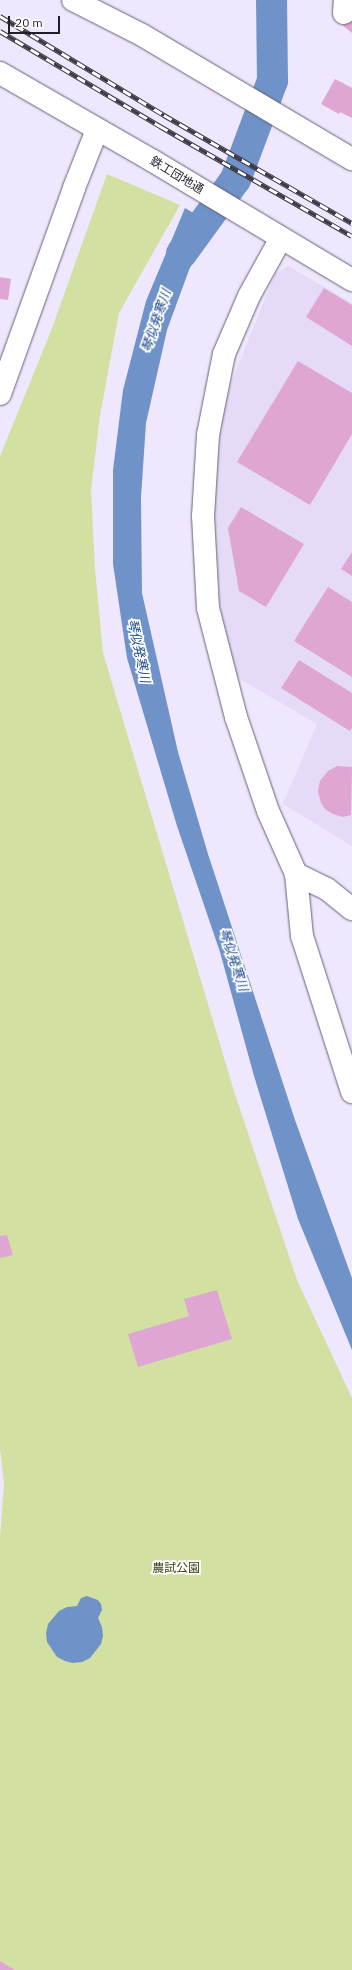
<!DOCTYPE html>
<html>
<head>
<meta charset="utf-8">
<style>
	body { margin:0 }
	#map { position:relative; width:352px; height:1970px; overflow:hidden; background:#efe7fe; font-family:"IBM Plex Sans","Noto Sans JP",sans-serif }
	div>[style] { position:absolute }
	.built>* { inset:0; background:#e5daf8 }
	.green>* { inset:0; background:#d2e0a2 }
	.water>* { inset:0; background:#6f93c8 }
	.river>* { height:31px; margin:-15.5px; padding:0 15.5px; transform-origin:15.5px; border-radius:15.5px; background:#6f93c8 }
	.building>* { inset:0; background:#dfa6d4 }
	.roads { filter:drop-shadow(0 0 1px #676074) drop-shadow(0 0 1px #676074) }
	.minor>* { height:22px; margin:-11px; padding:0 11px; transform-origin:11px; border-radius:11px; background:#fff }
	.rail>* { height:4.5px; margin-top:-2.25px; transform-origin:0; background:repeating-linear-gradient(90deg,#fff 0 9px,#3d3944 0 18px); box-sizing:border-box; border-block:1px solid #3d3944 }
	span { translate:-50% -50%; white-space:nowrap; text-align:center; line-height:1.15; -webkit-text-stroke:3.5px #fff; paint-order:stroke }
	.street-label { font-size:12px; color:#211e27 }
	.park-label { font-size:12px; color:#373f0c }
	.water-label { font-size:13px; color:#204d8f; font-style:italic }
	.scale { position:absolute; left:8px; top:16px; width:52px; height:18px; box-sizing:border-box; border:2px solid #211e27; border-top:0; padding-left:5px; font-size:12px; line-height:14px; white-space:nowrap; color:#211e27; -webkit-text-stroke:3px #fff; paint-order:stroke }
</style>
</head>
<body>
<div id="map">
	<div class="built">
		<i style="clip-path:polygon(288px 266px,352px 303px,352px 846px,283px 804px,317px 724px,233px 675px,220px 612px,213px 489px,225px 398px,275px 274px)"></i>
	</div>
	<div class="green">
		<i style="clip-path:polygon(107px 174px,180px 205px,119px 313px,100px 415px,91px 490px,95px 569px,103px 653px,234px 1091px,297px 1280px,352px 1398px,352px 1970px,0 1970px,0 1539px,4px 1483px,0 1449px,0 456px,51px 331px)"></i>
	</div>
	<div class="water">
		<i style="clip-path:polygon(185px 208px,210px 223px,189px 270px,167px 330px,146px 423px,141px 497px,142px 593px,178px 752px,208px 854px,295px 1120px,352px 1278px,352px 1350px,298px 1219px,254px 1076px,220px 952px,177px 826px,127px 658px,113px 564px,113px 470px,123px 390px,146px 301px)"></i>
		<i style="clip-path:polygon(87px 1596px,98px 1600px,101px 1604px,102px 1610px,98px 1618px,102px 1627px,103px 1636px,101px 1644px,90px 1658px,82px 1662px,73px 1663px,65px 1661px,57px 1657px,47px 1642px,46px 1633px,48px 1624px,59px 1611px,67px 1607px,77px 1606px,81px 1598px)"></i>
	</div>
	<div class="river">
		<i style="left:181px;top:253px;width:92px;rotate:-53.9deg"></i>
		<i style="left:235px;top:179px;width:106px;rotate:-69.5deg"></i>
		<i style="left:272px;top:80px;width:80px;rotate:-90.7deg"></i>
	</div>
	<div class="building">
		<i style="clip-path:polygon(352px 13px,352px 33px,342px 25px)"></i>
		<i style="clip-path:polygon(335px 79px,352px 88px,352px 118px,340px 112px,339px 114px,321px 104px)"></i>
		<i style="clip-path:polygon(0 277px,11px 279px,8px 300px,0 299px)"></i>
		<i style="clip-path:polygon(324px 288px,352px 305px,352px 346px,306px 317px)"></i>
		<i style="clip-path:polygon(298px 361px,352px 393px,352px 434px,310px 505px,237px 462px)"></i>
		<i style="clip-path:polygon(241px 507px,304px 544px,266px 607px,239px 591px,228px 528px)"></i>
		<i style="clip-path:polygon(352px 552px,352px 576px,341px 569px)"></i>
		<i style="clip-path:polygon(328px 587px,352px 602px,352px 677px,294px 641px)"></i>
		<i style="clip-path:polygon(299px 660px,352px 693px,352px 728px,350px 731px,281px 688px)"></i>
		<i style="clip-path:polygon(337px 766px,352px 767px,351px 815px,343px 817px,333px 814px,325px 809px,321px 803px,318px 791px,320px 781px,328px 771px)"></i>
		<i style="clip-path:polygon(7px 1235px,13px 1255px,0 1258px,0 1236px)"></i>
		<i style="clip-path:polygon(217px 1290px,232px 1339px,138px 1367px,128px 1334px,189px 1316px,184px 1299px)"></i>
		<i style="clip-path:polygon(0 1961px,15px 1970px,0 1970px)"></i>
	</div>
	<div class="roads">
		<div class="minor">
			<i style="left:73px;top:0;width:77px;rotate:26.9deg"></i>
			<i style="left:142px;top:35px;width:244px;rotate:30.6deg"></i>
			<i style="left:344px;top:13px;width:13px;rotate:-86deg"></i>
			<i style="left:0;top:73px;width:177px;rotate:29.9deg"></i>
			<i style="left:153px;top:161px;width:232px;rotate:30.9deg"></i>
			<i style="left:281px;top:238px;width:66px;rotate:118.9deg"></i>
			<i style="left:249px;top:296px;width:63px;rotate:113.3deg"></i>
			<i style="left:224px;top:354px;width:83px;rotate:101.2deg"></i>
			<i style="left:208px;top:435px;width:81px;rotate:93.5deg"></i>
			<i style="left:203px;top:516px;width:92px;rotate:86.9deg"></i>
			<i style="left:208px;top:608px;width:113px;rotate:75.6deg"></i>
			<i style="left:236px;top:717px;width:99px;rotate:71.2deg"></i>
			<i style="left:268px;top:811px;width:69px;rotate:66deg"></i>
			<i style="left:296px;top:874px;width:62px;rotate:84.5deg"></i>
			<i style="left:302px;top:936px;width:164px;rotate:72.2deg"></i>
			<i style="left:0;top:394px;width:219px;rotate:-70.2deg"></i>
			<i style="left:74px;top:188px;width:62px;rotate:-68.4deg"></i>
			<i style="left:296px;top:874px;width:34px;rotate:26deg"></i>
			<i style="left:327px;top:889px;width:32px;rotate:39deg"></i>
		</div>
	</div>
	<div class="rail">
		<i style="left:0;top:16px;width:192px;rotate:31.1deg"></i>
		<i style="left:164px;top:115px;width:217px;rotate:29.9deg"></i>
		<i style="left:0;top:31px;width:186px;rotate:30.7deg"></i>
		<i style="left:160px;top:126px;width:221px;rotate:29.8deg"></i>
	</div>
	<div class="street-label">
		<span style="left:177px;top:175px;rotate:31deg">鉄工団地通</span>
	</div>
	<div class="park-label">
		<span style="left:176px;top:1568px">農試公園</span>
	</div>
	<div class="water-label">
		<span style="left:157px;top:321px;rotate:-71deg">琴似発寒川</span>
		<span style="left:138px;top:651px;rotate:78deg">琴似発寒川</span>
		<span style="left:233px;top:960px;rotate:72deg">琴似発寒川</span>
	</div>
	<div class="scale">20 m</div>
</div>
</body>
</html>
